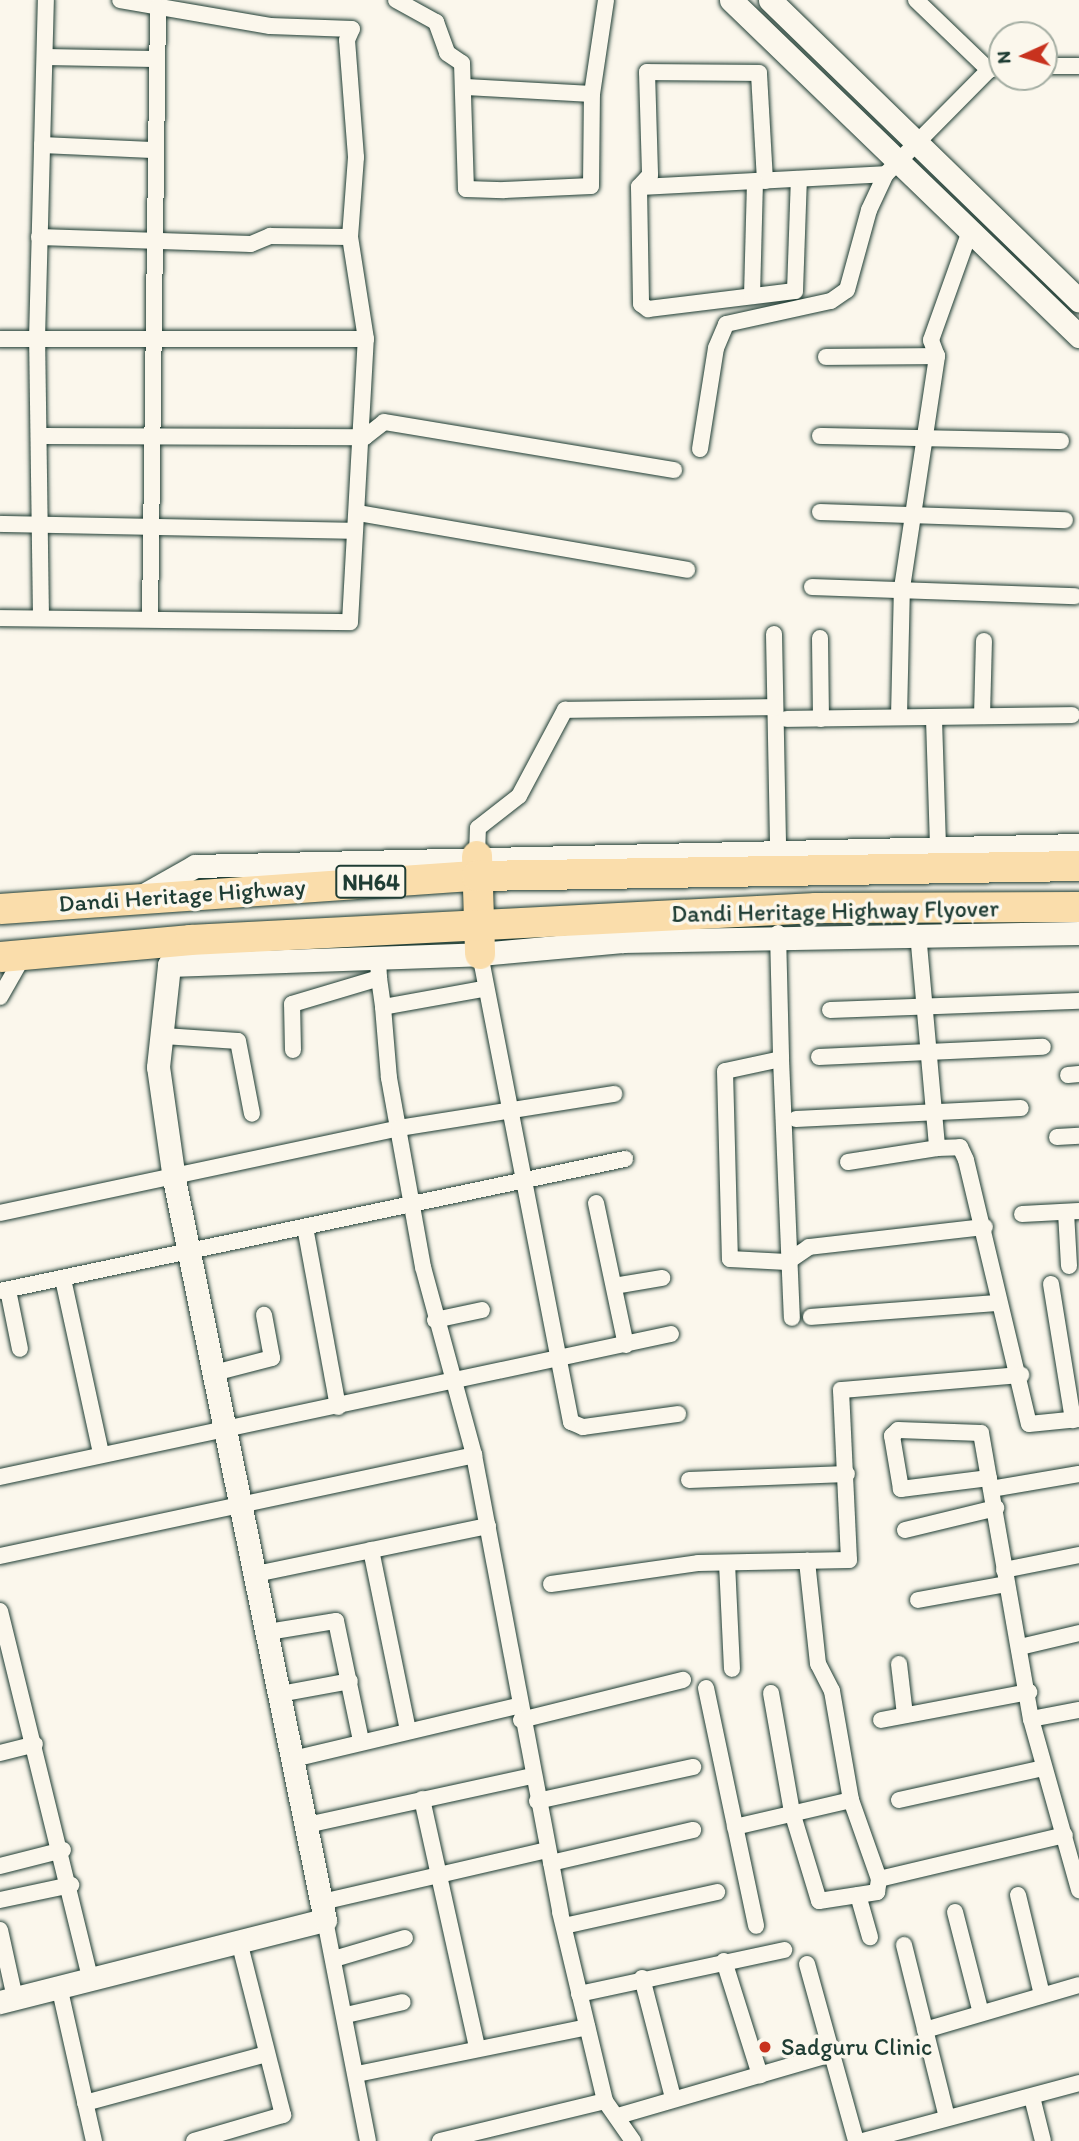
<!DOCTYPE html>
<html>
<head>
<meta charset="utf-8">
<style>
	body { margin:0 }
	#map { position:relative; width:1079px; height:2141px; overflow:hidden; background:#fbf7ec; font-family:Itim,sans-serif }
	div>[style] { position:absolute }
	.roads { filter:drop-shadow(0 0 2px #1f3d34) drop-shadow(0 0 2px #1f3d34) }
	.street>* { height:16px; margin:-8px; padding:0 8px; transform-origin:8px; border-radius:8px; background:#fbf7ec }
	.secondary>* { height:23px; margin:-11.5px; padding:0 11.5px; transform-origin:11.5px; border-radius:11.5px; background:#fbf7ec }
	.highway>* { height:30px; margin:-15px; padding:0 15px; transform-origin:15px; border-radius:15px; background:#faddab }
	.dots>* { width:19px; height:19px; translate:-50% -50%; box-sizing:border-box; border:4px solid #fbf7ec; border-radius:50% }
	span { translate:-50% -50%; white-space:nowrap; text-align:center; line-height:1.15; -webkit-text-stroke:7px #fbf7ec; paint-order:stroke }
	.shield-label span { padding:2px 5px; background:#fbf7ec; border:2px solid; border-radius:5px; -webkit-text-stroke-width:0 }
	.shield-label { font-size:23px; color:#1f3d34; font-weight:700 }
	.street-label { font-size:24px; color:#1f3d34 }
	.poi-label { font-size:24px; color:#1f3d34 }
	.left { translate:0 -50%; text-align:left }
	.north { position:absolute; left:988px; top:21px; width:70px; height:70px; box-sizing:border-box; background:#fbf7ec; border:2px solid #a3ada2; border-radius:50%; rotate:266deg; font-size:19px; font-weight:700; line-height:28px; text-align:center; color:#1f3d34 }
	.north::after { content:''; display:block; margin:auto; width:24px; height:32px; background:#c8321e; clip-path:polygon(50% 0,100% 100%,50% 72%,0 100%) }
</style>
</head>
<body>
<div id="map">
	<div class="roads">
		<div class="street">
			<i style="left:396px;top:0;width:46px;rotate:28.8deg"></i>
			<i style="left:436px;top:22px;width:33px;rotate:70deg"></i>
			<i style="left:447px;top:53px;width:18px;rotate:34deg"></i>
			<i style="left:462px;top:63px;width:126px;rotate:88.2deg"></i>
			<i style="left:466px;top:189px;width:38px;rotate:2deg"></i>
			<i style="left:504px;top:190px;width:87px;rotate:-2.6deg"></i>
			<i style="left:591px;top:186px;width:92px;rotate:-89.4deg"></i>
			<i style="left:592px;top:94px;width:95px;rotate:-81.5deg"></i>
			<i style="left:916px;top:0;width:101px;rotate:43.8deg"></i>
			<i style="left:45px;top:57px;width:109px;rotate:1.1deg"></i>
			<i style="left:1044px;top:66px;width:35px"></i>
			<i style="left:466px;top:87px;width:126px;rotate:3.2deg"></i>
			<i style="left:42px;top:145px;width:110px;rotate:2.6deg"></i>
			<i style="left:765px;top:181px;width:108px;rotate:-93.2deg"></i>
			<i style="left:759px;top:73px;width:112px;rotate:-179.5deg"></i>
			<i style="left:647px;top:72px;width:103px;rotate:88.3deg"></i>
			<i style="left:650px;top:175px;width:16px;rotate:133deg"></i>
			<i style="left:639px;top:187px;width:117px;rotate:89deg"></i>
			<i style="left:641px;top:304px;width:9px;rotate:36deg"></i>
			<i style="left:648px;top:309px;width:148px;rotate:-7deg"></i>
			<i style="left:795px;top:291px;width:112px;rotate:-88deg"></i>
			<i style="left:639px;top:187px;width:247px;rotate:-3deg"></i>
			<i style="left:39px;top:237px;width:212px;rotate:1.9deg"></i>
			<i style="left:251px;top:244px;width:21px;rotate:-23deg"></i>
			<i style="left:270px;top:236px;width:80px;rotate:0.7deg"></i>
			<i style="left:752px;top:296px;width:114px;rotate:-88.5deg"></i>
			<i style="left:0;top:339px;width:366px"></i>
			<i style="left:826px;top:357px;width:111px;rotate:-0.5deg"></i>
			<i style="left:42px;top:436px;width:323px;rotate:0.2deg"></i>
			<i style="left:365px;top:437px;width:24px;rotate:-38deg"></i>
			<i style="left:384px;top:422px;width:294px;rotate:9.4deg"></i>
			<i style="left:820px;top:436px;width:241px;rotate:1.2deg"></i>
			<i style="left:700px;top:449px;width:102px;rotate:-81deg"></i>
			<i style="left:716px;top:348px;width:26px;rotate:-67deg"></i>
			<i style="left:726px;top:324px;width:107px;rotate:-12.4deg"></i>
			<i style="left:831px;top:301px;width:19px;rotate:-35deg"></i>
			<i style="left:847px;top:290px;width:83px;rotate:-74.6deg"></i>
			<i style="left:869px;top:210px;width:40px;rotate:-65deg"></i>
			<i style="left:886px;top:174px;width:146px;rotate:-45.3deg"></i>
			<i style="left:989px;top:70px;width:14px;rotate:-17deg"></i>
			<i style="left:820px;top:512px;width:245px;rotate:1.9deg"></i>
			<i style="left:358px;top:513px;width:334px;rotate:9.8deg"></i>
			<i style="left:0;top:524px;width:354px;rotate:1.1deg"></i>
			<i style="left:812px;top:587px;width:263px;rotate:2deg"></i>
			<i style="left:0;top:618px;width:350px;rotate:0.7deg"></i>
			<i style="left:350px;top:622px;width:283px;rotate:-86.8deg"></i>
			<i style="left:366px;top:339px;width:103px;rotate:-98.9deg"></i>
			<i style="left:350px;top:237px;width:80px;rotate:-85.7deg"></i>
			<i style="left:356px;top:157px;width:117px;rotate:-94.4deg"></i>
			<i style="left:347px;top:40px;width:12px;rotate:-66deg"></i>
			<i style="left:352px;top:29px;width:82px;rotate:-177.9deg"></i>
			<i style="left:270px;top:26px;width:152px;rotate:-170.2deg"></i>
			<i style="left:41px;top:618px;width:279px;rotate:-90.8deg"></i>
			<i style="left:37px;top:339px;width:339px;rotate:-88.5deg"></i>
			<i style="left:150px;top:619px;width:612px;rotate:-89.25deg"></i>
			<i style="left:774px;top:634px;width:217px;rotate:88.9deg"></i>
			<i style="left:820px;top:638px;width:81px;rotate:89.3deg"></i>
			<i style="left:982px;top:716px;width:75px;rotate:-88.5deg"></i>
			<i style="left:899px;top:717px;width:129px;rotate:-88.7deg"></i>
			<i style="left:902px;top:588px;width:235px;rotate:-81.4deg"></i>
			<i style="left:937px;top:356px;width:17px;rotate:-111deg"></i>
			<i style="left:931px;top:340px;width:116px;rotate:-70.3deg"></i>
			<i style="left:787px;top:719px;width:285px;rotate:-0.8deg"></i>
			<i style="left:934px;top:719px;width:127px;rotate:88.2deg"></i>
			<i style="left:477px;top:855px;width:27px;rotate:-88deg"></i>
			<i style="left:478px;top:828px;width:52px;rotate:-38deg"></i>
			<i style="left:519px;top:796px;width:98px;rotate:-61.9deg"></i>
			<i style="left:565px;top:710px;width:210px;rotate:-0.8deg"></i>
			<i style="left:778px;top:933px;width:126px;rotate:88.6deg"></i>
			<i style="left:781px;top:1059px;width:57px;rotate:167.9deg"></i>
			<i style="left:725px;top:1071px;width:188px;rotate:88.5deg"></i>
			<i style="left:730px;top:1259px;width:57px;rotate:3deg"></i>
			<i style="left:787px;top:1262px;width:27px;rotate:-34deg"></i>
			<i style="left:809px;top:1247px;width:177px;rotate:-6.5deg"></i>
			<i style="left:918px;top:933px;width:216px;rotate:84.9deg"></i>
			<i style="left:937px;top:1148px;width:23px;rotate:-2deg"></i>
			<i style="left:960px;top:1147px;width:14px;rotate:65deg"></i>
			<i style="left:966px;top:1160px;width:271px;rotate:76.6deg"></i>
			<i style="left:1029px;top:1424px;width:50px;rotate:-5.7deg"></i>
			<i style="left:480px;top:954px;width:477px;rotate:79deg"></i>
			<i style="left:571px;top:1422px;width:13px;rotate:23deg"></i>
			<i style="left:583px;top:1427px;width:96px;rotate:-7.8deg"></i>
			<i style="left:379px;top:978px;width:29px;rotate:82deg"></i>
			<i style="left:383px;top:1007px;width:102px;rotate:-10.2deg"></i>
			<i style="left:0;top:997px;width:48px;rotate:-60.3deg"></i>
			<i style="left:383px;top:1007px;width:71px;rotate:85.2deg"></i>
			<i style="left:389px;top:1078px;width:192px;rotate:79.8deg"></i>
			<i style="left:423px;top:1267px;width:195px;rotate:74.8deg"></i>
			<i style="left:474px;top:1455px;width:465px;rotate:79.3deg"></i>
			<i style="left:560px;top:1912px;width:194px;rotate:76.6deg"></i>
			<i style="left:605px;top:2101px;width:49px;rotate:55deg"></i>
			<i style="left:830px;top:1010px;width:249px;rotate:-2.1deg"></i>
			<i style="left:164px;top:1036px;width:74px;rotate:3.9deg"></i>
			<i style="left:238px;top:1041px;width:74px;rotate:79.1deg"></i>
			<i style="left:293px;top:1050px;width:46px;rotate:-91.2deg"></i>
			<i style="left:292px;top:1004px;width:91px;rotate:-16.6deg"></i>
			<i style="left:379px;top:978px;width:19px;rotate:-93deg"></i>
			<i style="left:819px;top:1057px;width:224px;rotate:-2.6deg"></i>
			<i style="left:781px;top:1059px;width:259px;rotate:87.6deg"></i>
			<i style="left:1068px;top:1075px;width:11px;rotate:-5deg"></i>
			<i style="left:796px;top:1119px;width:225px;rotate:-2.8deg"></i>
			<i style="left:1057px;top:1137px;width:22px;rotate:-3deg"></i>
			<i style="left:848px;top:1162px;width:90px;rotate:-8.9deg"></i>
			<i style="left:596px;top:1203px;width:145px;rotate:78.1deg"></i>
			<i style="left:1066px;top:1212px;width:54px;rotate:86.8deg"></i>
			<i style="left:0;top:1213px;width:408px;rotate:-12deg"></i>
			<i style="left:399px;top:1128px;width:218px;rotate:-9deg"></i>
			<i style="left:1022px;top:1214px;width:57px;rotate:-3deg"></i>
			<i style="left:305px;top:1227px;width:183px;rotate:79.6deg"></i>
			<i style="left:63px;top:1279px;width:178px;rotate:77.7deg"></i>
			<i style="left:1051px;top:1284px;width:138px;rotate:80.8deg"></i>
			<i style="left:614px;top:1286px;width:49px;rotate:-9.5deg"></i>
			<i style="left:8px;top:1290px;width:60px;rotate:78.5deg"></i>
			<i style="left:0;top:1291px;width:639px;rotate:-11.93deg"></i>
			<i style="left:811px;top:1317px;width:188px;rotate:-4.3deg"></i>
			<i style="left:435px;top:1320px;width:48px;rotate:-12deg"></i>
			<i style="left:214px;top:1373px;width:60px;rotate:-14.5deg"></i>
			<i style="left:272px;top:1358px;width:44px;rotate:-100.5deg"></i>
			<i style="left:0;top:1477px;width:686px;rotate:-12.03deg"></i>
			<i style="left:989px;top:1478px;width:89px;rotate:172.9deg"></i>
			<i style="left:901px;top:1489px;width:54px;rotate:-99.6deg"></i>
			<i style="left:892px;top:1436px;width:8px;rotate:-45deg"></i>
			<i style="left:898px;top:1430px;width:83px;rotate:2.1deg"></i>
			<i style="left:981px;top:1433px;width:290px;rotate:80.1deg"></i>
			<i style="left:1031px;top:1719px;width:178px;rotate:74.3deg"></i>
			<i style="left:689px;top:1480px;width:158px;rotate:-2.2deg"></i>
			<i style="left:991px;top:1489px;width:89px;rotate:-9.7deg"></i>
			<i style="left:905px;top:1530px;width:94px;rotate:-13.6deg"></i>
			<i style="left:371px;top:1550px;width:184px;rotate:78.4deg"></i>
			<i style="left:0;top:1556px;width:485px;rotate:-12deg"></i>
			<i style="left:727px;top:1563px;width:106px;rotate:87.3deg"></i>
			<i style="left:1004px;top:1570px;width:76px;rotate:-11.3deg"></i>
			<i style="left:256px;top:1574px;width:237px;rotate:-11.7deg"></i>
			<i style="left:551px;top:1584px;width:148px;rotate:-8.1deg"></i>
			<i style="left:698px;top:1563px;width:151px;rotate:-1.1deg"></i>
			<i style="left:849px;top:1560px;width:170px;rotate:-92.7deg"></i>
			<i style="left:841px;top:1390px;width:181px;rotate:-4.8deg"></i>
			<i style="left:918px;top:1600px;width:89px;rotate:-10.3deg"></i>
			<i style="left:0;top:1611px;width:377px;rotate:76.2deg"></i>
			<i style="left:268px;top:1632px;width:69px;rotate:-9.2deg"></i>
			<i style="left:336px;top:1621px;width:123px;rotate:78.2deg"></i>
			<i style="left:1020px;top:1647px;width:61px;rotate:-13.3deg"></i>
			<i style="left:899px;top:1664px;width:51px;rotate:83.3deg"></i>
			<i style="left:706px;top:1688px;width:243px;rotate:78.1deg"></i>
			<i style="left:771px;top:1693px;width:121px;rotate:80deg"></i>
			<i style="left:792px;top:1812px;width:93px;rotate:73.1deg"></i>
			<i style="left:819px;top:1901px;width:59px;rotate:-8.8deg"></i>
			<i style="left:877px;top:1892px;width:13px;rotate:-81deg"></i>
			<i style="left:879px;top:1879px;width:84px;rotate:-109.5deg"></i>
			<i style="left:851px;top:1800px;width:111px;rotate:-99.9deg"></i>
			<i style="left:832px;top:1691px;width:30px;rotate:-117deg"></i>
			<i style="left:818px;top:1664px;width:104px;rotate:-96.1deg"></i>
			<i style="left:280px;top:1694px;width:71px;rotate:-10.5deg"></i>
			<i style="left:1031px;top:1719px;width:49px;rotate:-10.6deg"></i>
			<i style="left:521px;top:1720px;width:167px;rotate:-13.9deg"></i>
			<i style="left:881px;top:1720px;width:151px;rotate:-10.7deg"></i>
			<i style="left:0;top:1753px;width:36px;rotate:-14deg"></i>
			<i style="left:293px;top:1759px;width:230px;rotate:-13.3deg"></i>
			<i style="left:422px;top:1799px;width:254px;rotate:77.5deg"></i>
			<i style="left:899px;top:1800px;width:148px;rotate:-12.5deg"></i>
			<i style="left:537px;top:1801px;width:160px;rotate:-12.3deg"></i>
			<i style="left:307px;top:1825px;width:229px;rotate:-12.3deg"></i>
			<i style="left:735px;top:1827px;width:119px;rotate:-13.1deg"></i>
			<i style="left:551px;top:1863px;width:146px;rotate:-13.1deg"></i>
			<i style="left:0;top:1866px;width:65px;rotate:-14.3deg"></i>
			<i style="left:879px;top:1879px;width:191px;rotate:-13.3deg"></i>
			<i style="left:858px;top:1895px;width:44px;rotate:74.1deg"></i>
			<i style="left:1018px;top:1895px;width:103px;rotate:76.5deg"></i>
			<i style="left:0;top:1900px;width:73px;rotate:-11.9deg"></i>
			<i style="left:322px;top:1902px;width:231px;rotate:-13deg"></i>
			<i style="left:955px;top:1912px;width:104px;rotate:75.6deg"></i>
			<i style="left:325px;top:1920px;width:225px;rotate:79deg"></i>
			<i style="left:564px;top:1926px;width:157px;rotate:-12.5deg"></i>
			<i style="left:0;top:1930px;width:70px;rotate:77.6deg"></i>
			<i style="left:904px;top:1945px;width:177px;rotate:76deg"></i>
			<i style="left:334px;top:1959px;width:74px;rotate:-16.5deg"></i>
			<i style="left:724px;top:1961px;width:120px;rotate:72.5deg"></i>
			<i style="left:807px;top:1964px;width:184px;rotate:74.5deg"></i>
			<i style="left:642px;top:1978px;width:124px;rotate:75.5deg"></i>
			<i style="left:59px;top:1986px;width:159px;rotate:77.3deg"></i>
			<i style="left:579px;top:1994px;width:210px;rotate:-12.1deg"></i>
			<i style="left:346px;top:2015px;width:58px;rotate:-12.8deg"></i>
			<i style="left:925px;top:2030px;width:160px;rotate:-16.3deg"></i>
			<i style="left:357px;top:2074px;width:235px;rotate:-11.5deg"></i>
			<i style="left:1032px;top:2097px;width:45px;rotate:76deg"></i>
			<i style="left:85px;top:2103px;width:188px;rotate:-15.1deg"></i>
			<i style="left:618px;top:2116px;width:223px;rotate:-16.2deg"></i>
			<i style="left:194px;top:2141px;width:93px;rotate:-16.3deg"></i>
			<i style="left:283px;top:2115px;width:179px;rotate:-104.2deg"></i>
			<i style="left:440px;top:2141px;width:170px;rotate:-13.6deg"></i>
			<i style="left:863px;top:2141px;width:224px;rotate:-15deg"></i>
		</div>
		<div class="secondary">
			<i style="left:731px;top:0;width:484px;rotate:44deg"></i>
			<i style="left:770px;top:0;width:431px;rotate:44.2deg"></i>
			<i style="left:140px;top:897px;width:63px;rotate:-29.4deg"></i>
			<i style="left:195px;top:866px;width:884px;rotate:-1.36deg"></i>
			<i style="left:609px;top:932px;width:16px;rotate:35deg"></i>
			<i style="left:622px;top:941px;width:457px;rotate:-1deg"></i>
			<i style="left:0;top:2002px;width:335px;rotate:-14.2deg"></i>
			<i style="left:325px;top:1920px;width:756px;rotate:-101.52deg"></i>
			<i style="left:174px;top:1179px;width:113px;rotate:-98.1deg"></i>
			<i style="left:158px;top:1067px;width:103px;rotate:-83.8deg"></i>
			<i style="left:169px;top:965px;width:311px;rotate:-2deg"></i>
			<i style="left:480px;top:954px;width:143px;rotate:-5.2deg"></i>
		</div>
		<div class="highway">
			<i style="left:477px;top:856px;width:98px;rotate:88.2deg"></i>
			<i style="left:0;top:909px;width:478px;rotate:-4deg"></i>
			<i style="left:477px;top:876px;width:602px;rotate:-0.95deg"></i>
			<i style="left:0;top:957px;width:191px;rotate:-5.1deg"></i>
			<i style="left:190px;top:940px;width:627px;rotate:-2.93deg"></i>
			<i style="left:816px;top:908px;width:263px;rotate:-0.2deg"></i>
		</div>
	</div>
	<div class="dots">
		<i style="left:765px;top:2047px;background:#c8321e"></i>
	</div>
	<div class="shield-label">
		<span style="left:371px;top:882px">NH64</span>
	</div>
	<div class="street-label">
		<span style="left:182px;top:895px;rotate:-4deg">Dandi Heritage Highway</span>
		<span style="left:835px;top:911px;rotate:-1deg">Dandi Heritage Highway Flyover</span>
	</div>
	<div class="poi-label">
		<span class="left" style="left:781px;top:2047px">Sadguru Clinic</span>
	</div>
	<div class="north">N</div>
</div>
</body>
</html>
